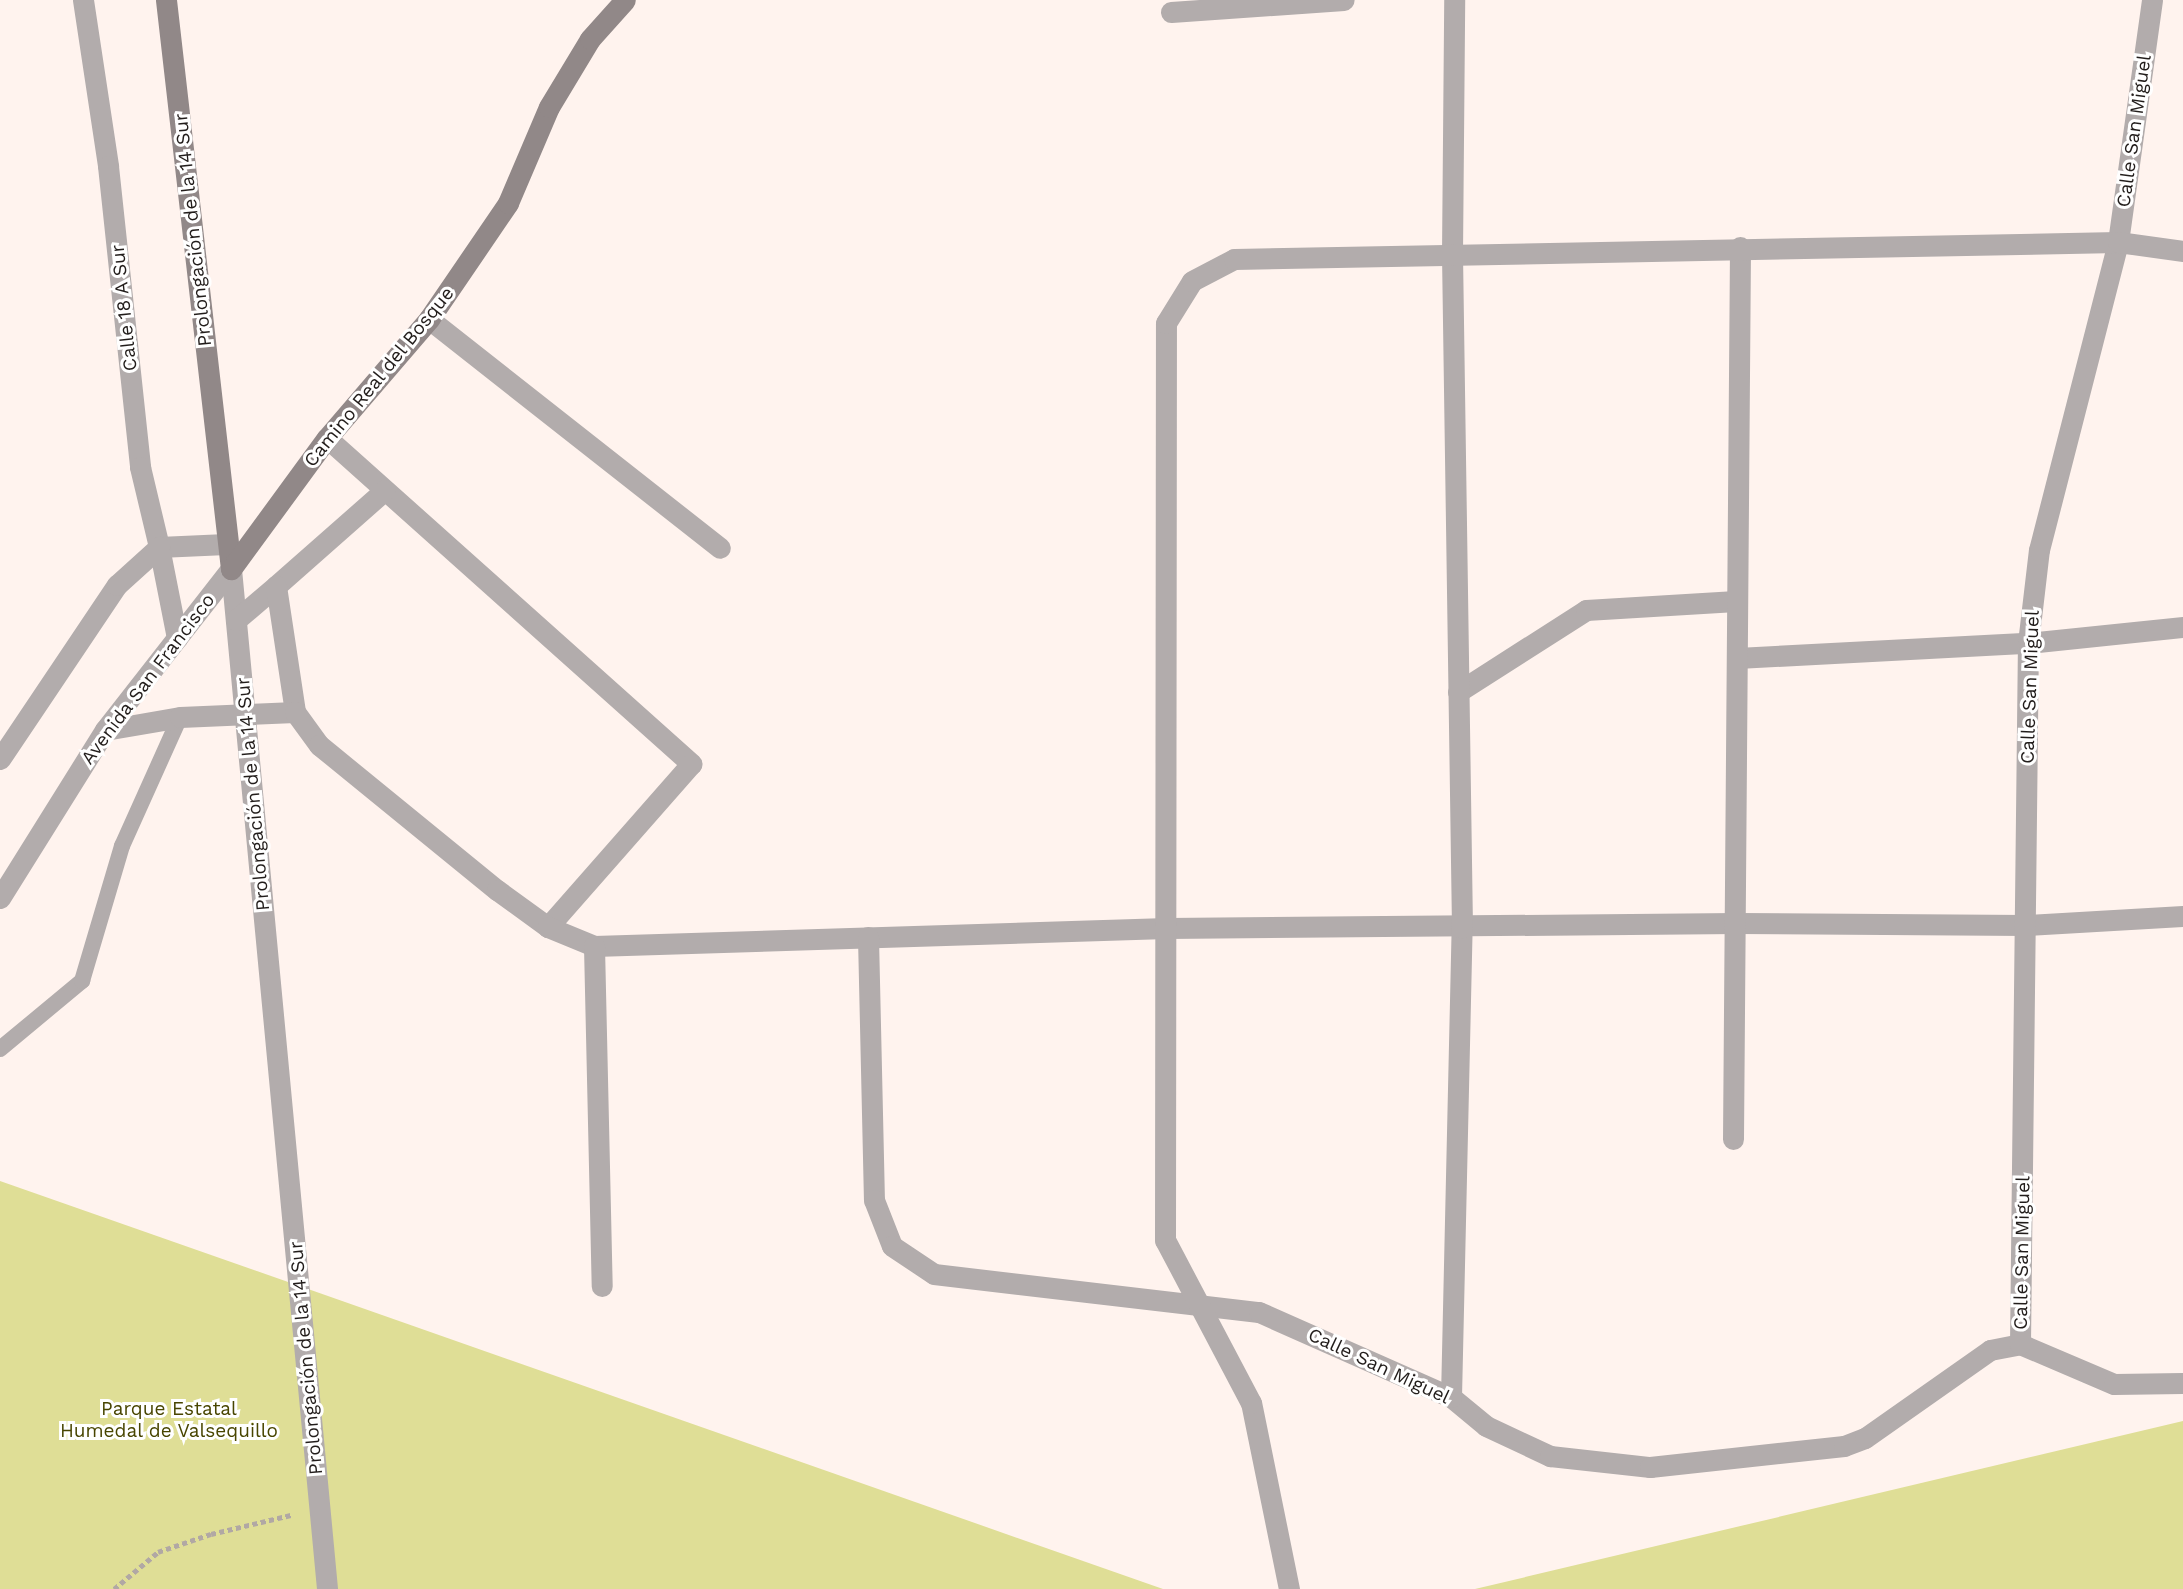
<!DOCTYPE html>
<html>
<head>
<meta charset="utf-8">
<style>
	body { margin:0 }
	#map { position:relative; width:2183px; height:1589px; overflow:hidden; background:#fff3ee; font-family:"Work Sans",sans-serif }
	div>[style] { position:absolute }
	.green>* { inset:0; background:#dfde96 }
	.path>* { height:4.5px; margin-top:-2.25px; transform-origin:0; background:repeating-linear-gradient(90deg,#b1a8a4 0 5px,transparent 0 8.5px) }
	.lane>* { height:16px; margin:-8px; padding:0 8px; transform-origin:8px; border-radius:8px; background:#b2acac }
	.street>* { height:21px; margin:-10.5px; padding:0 10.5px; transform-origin:10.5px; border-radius:10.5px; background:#b2acac }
	.secondary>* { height:21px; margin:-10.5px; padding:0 10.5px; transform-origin:10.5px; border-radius:10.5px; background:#918888 }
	span { translate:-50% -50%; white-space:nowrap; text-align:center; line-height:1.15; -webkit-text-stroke:6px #fff; paint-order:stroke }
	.street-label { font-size:19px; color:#221d1b }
	.park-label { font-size:19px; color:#484500 }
</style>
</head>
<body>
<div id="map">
	<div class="green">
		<i style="clip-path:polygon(0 1181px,1163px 1589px,0 1589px)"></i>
		<i style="clip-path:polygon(2183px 1421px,2183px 1589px,1475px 1589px)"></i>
	</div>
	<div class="path">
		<i style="left:114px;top:1589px;width:57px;rotate:-40.1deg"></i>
		<i style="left:158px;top:1552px;width:56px;rotate:-18.8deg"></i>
		<i style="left:211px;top:1534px;width:82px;rotate:-13.4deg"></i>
	</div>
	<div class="lane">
		<i style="left:0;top:1049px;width:107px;rotate:-39.7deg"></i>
		<i style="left:82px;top:981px;width:141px;rotate:-73.5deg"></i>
		<i style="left:122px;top:846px;width:141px;rotate:-65.8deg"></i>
	</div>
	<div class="street">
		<i style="left:83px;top:0;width:168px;rotate:81.4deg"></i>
		<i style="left:108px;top:166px;width:303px;rotate:83.9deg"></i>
		<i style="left:140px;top:467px;width:82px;rotate:76.6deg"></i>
		<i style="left:159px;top:547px;width:67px;rotate:-2.6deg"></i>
		<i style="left:1171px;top:12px;width:173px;rotate:-4deg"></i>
		<i style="left:429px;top:319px;width:370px;rotate:38.2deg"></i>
		<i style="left:327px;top:438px;width:489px;rotate:41.8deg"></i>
		<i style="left:691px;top:764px;width:217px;rotate:131.3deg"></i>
		<i style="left:159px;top:547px;width:93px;rotate:78.8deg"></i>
		<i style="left:231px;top:569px;width:1025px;rotate:84.62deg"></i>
		<i style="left:276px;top:586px;width:145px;rotate:-41.4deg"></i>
		<i style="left:236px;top:620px;width:52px;rotate:-40.4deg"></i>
		<i style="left:276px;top:586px;width:127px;rotate:81.4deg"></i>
		<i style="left:1737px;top:658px;width:291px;rotate:-3deg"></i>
		<i style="left:2028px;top:643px;width:156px;rotate:-5.9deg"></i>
		<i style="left:1458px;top:692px;width:152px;rotate:-32.6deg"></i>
		<i style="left:1586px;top:610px;width:150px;rotate:-3.4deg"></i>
		<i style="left:105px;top:730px;width:76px;rotate:-9.8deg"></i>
		<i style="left:180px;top:717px;width:115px;rotate:-2.5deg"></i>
		<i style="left:295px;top:712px;width:41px;rotate:54deg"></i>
		<i style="left:319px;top:745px;width:230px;rotate:39.2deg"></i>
		<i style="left:497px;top:890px;width:63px;rotate:36deg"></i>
		<i style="left:548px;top:927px;width:50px;rotate:22.4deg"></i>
		<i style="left:594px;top:946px;width:573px;rotate:-1.8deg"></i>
		<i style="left:1167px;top:928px;width:570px;rotate:-0.5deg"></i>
		<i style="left:1737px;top:923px;width:289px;rotate:0.4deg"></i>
		<i style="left:2026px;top:925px;width:157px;rotate:-3.3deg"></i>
		<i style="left:0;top:759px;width:210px;rotate:-56.1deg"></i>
		<i style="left:117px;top:585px;width:57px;rotate:-42.1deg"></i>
		<i style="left:0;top:898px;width:198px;rotate:-58deg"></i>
		<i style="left:105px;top:730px;width:204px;rotate:-52deg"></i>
		<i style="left:868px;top:937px;width:263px;rotate:88.7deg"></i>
		<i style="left:874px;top:1200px;width:49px;rotate:68.6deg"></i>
		<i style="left:892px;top:1246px;width:50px;rotate:33.7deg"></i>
		<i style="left:934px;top:1274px;width:327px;rotate:6.7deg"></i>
		<i style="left:1259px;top:1312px;width:210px;rotate:23.9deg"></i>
		<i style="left:1451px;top:1397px;width:45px;rotate:39.6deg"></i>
		<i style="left:1486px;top:1426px;width:71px;rotate:25.1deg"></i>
		<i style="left:1550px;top:1456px;width:101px;rotate:6.3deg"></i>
		<i style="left:1650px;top:1467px;width:195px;rotate:-6.2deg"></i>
		<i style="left:1844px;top:1446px;width:22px;rotate:-21deg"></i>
		<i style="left:1865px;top:1438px;width:153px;rotate:-35.1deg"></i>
		<i style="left:1990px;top:1350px;width:31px;rotate:-11deg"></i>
		<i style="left:2020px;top:1344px;width:102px;rotate:23.1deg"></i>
		<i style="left:2114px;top:1384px;width:69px;rotate:-0.8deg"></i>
		<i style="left:594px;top:946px;width:340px;rotate:88.7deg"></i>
		<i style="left:1733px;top:1139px;width:892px;rotate:-89.55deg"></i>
		<i style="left:2020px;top:1344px;width:701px;rotate:-89.35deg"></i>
		<i style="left:2028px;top:643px;width:94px;rotate:-83.3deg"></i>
		<i style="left:2039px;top:550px;width:318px;rotate:-75.6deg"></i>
		<i style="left:2118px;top:242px;width:244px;rotate:-82deg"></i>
		<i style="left:1451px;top:1397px;width:469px;rotate:-88.7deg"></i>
		<i style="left:1462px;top:928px;width:674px;rotate:-90.85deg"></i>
		<i style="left:1452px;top:254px;width:254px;rotate:-89.5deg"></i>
		<i style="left:1289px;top:1589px;width:190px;rotate:-101.5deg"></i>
		<i style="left:1251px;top:1403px;width:184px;rotate:-117.8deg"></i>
		<i style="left:1165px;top:1240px;width:917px;rotate:-89.94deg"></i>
		<i style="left:1166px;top:323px;width:49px;rotate:-58.2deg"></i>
		<i style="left:1192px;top:281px;width:47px;rotate:-27.6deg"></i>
		<i style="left:1234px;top:259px;width:884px;rotate:-1.1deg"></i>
		<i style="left:2118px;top:242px;width:66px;rotate:7.9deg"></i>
	</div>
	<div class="secondary">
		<i style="left:166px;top:0;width:573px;rotate:83.48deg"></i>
		<i style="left:231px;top:569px;width:162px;rotate:-53.8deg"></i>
		<i style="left:327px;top:438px;width:157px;rotate:-49.4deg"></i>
		<i style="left:429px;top:319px;width:140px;rotate:-55.7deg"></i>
		<i style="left:508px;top:203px;width:104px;rotate:-66.9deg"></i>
		<i style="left:549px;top:107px;width:79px;rotate:-58.9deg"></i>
		<i style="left:590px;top:39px;width:52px;rotate:-48.1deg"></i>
	</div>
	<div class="street-label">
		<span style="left:2134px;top:131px;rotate:-82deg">Calle San Miguel</span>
		<span style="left:193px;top:230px;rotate:-96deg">Prolongación de la 14 Sur</span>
		<span style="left:124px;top:308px;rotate:-96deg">Calle 18 A Sur</span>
		<span style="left:379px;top:377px;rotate:-51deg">Camino Real del Bosque</span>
		<span style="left:148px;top:679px;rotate:-53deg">Avenida San Francisco</span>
		<span style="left:2030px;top:687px;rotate:-88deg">Calle San Miguel</span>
		<span style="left:253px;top:794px;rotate:-95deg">Prolongación de la 14 Sur</span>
		<span style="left:2022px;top:1253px;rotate:-89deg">Calle San Miguel</span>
		<span style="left:306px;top:1358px;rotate:-95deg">Prolongación de la 14 Sur</span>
		<span style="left:1379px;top:1366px;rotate:25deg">Calle San Miguel</span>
	</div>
	<div class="park-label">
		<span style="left:169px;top:1420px">Parque Estatal<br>Humedal de Valsequillo</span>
	</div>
</div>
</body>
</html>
